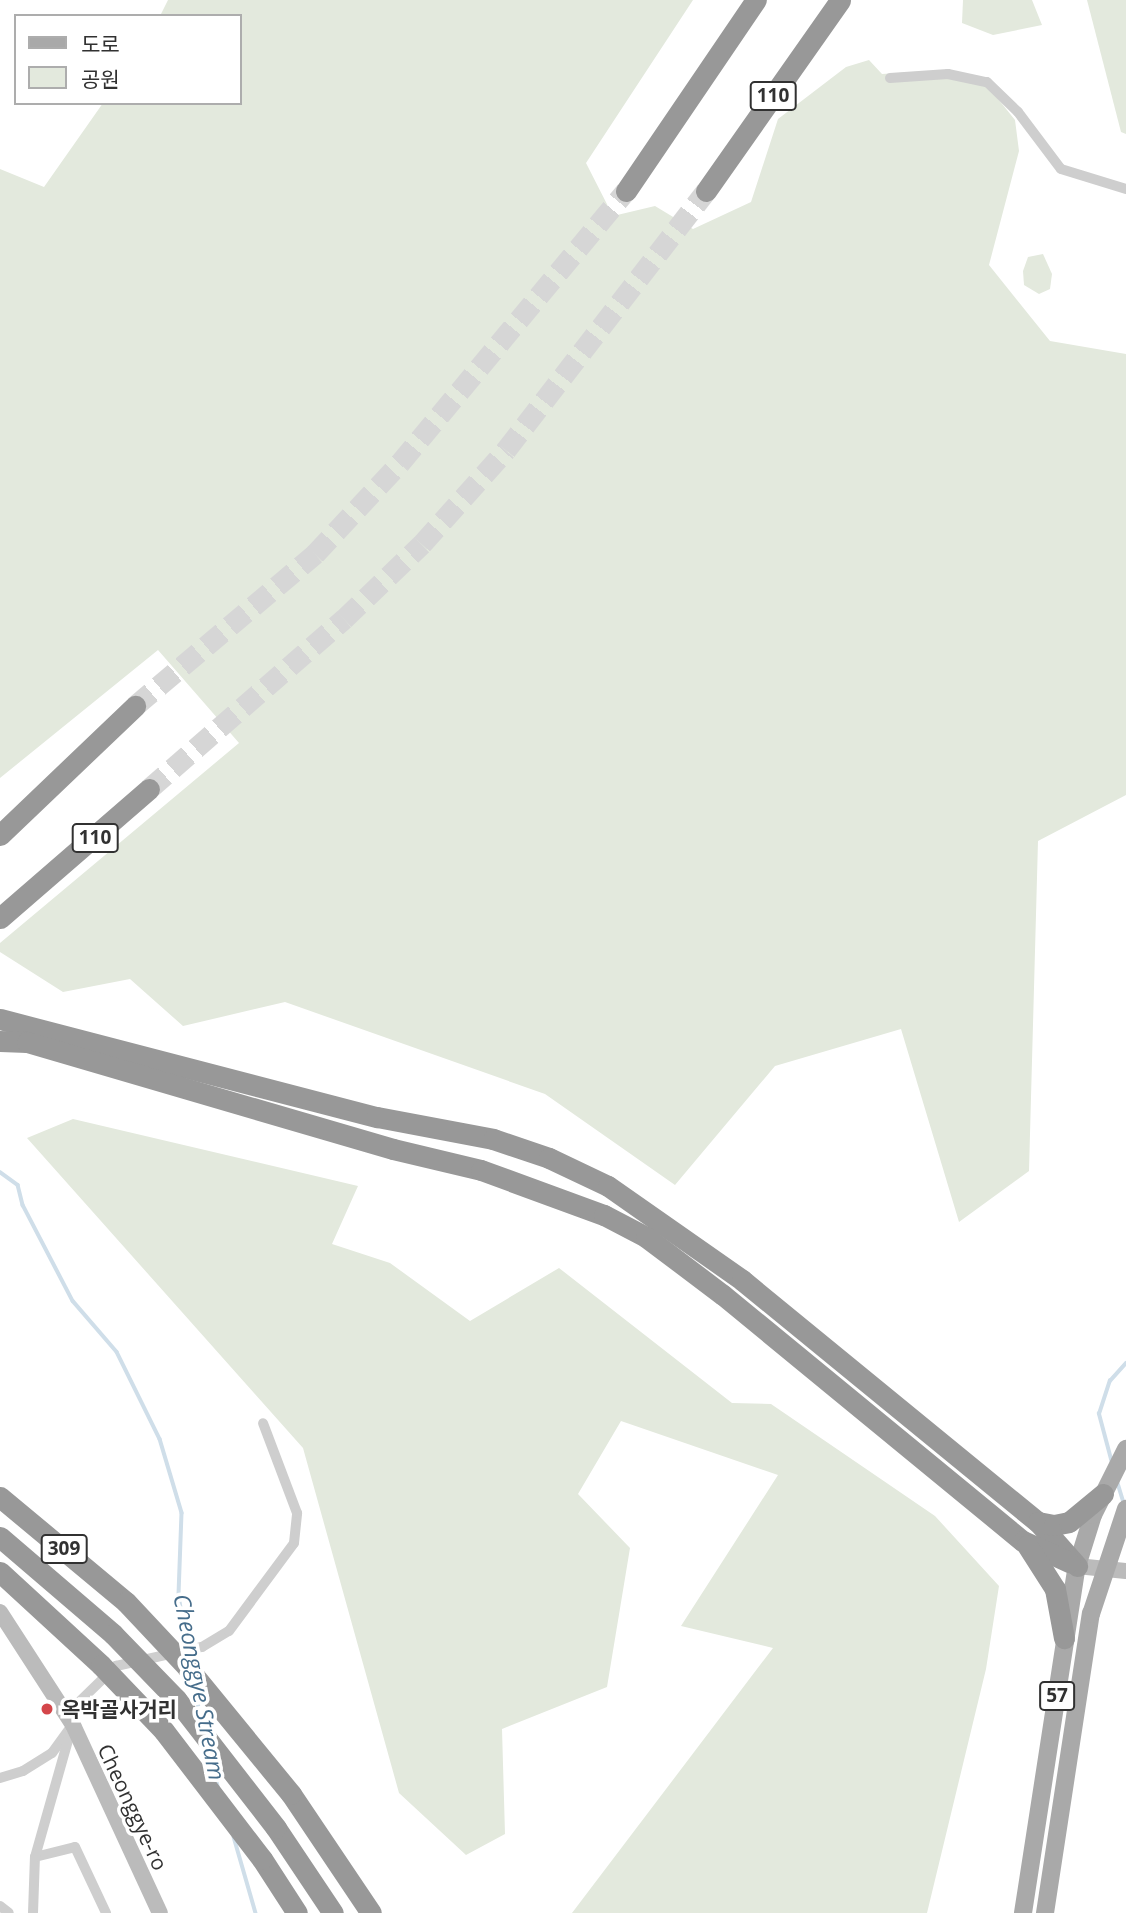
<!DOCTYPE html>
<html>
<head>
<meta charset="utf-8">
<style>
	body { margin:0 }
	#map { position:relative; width:1126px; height:1913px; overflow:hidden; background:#fff; font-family:"Open Sans","Noto Sans KR",sans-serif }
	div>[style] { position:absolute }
	.green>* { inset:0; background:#e3e9dd }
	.stream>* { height:3.5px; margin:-1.75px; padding:0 1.75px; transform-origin:1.75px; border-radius:1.75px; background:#cfdee9 }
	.highway-tunnel>* { height:21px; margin-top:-10.5px; transform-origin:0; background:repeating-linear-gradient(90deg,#d6d6d6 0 21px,transparent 0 31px) }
	.street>* { height:10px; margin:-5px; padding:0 5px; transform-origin:5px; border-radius:5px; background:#cecece }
	.secondary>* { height:16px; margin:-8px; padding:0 8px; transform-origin:8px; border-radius:8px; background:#bbb }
	.primary>* { height:18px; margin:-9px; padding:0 9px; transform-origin:9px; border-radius:9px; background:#a9a9a9 }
	.highway>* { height:21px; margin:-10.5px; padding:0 10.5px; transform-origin:10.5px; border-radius:10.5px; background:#989898 }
	.highway-bridge>* { height:21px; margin:-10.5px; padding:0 10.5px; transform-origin:10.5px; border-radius:10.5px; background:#989898 }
	.dots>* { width:19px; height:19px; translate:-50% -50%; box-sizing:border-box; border:4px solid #fff; border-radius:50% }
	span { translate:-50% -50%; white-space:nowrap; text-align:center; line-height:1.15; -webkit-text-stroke:7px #fff; paint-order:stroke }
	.shield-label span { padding:2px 5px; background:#fff; border:2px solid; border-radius:5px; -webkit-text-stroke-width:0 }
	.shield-label { font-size:19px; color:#313131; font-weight:700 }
	.poi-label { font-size:21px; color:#313131; font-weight:700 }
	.left { translate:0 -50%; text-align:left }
	.street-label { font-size:21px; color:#313131 }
	.water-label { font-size:23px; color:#466d8b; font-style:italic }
	.legend { position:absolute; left:14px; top:14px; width:228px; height:91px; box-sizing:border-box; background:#fff; border:2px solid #adadad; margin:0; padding:9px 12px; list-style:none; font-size:21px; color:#313131 }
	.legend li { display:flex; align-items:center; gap:14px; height:35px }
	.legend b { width:35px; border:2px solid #adadad }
</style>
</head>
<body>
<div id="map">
	<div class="green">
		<i style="clip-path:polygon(168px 0,693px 0,586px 163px,613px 216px,655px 206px,693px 229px,751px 202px,778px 119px,846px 67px,869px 60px,882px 74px,944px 70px,982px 79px,1015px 120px,1019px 151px,989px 265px,1050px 341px,1126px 354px,1126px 795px,1038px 841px,1029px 1171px,959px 1222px,901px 1029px,775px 1066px,675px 1185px,545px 1094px,285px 1002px,183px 1026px,130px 979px,63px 992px,0 952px,0 943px,239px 743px,158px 650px,0 778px,0 169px,44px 187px,103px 103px,240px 103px,240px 16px,160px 16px)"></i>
		<i style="clip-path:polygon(963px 0,1032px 0,1042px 25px,993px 35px,962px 23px)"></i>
		<i style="clip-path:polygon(1087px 0,1126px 0,1126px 134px,1121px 132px)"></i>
		<i style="clip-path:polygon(1043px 254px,1052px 274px,1050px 289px,1039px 294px,1024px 285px,1023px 271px,1028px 257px)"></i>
		<i style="clip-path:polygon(73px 1119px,358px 1186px,332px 1244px,390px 1263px,470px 1321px,559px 1268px,732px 1403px,771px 1404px,935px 1516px,999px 1586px,986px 1669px,927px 1913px,572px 1913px,773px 1648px,681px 1626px,778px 1475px,621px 1421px,578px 1494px,630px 1548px,607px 1687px,502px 1729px,505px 1834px,466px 1855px,399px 1793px,303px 1448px,27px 1138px)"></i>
	</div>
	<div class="stream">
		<i style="left:0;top:1172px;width:22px;rotate:36deg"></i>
		<i style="left:18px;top:1185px;width:21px;rotate:76deg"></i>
		<i style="left:23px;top:1205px;width:108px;rotate:62.5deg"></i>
		<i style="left:73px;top:1301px;width:67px;rotate:49.2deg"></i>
		<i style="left:117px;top:1352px;width:97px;rotate:63.7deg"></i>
		<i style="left:160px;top:1439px;width:77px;rotate:73.4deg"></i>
		<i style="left:182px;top:1513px;width:83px;rotate:92.1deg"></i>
		<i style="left:179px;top:1596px;width:54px;rotate:80.4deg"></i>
		<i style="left:1112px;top:1463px;width:51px;rotate:-104.9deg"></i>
		<i style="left:1099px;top:1414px;width:35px;rotate:-72deg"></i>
		<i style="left:1110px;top:1381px;width:24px;rotate:-48deg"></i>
		<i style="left:1117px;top:1480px;width:24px;rotate:73deg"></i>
		<i style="left:196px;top:1691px;width:27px;rotate:80deg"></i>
		<i style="left:211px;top:1760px;width:27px;rotate:75deg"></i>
		<i style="left:234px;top:1837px;width:79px;rotate:73.9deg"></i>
	</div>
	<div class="highway-tunnel">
		<i style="left:135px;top:706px;width:236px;rotate:-40.2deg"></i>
		<i style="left:315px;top:554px;width:125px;rotate:-47deg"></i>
		<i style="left:400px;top:463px;width:354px;rotate:-50.3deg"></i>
		<i style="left:149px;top:789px;width:259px;rotate:-41.1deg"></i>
		<i style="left:344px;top:619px;width:108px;rotate:-43.9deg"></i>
		<i style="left:422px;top:544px;width:126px;rotate:-48.2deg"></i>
		<i style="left:506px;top:450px;width:327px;rotate:-52.3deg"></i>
	</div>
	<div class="street">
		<i style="left:890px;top:78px;width:58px;rotate:-3.9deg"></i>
		<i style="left:948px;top:74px;width:40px;rotate:12deg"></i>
		<i style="left:987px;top:82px;width:43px;rotate:44.1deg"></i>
		<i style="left:1018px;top:112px;width:71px;rotate:53deg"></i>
		<i style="left:1061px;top:169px;width:68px;rotate:17.1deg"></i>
		<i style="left:0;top:1778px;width:24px;rotate:-17deg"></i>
		<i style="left:23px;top:1771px;width:34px;rotate:-32deg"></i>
		<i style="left:52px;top:1753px;width:29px;rotate:-54deg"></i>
		<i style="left:35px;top:1857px;width:41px;rotate:-14deg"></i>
		<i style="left:75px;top:1847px;width:73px;rotate:64.8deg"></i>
		<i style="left:0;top:1906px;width:11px;rotate:38deg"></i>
		<i style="left:33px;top:1913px;width:56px;rotate:-88deg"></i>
		<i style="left:35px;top:1857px;width:161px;rotate:-74.2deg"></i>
		<i style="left:79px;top:1702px;width:52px;rotate:-44.2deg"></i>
		<i style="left:116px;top:1666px;width:88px;rotate:-12.5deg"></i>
		<i style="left:202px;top:1647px;width:31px;rotate:-31deg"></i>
		<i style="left:229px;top:1631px;width:109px;rotate:-53.5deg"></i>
		<i style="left:294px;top:1543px;width:30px;rotate:-84deg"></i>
		<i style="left:297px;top:1513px;width:96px;rotate:-110.7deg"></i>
	</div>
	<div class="secondary">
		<i style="left:1077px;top:1566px;width:49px;rotate:5.8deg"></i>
		<i style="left:0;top:1612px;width:135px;rotate:57.1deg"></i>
		<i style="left:73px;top:1725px;width:207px;rotate:65.2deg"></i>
	</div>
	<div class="primary">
		<i style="left:1023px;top:1913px;width:351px;rotate:-81.2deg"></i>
		<i style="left:1077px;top:1566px;width:53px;rotate:-72.6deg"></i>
		<i style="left:1093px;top:1515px;width:74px;rotate:-63.4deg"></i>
		<i style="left:1045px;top:1913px;width:303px;rotate:-81.3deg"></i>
		<i style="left:1091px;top:1614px;width:111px;rotate:-71.6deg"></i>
	</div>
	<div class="highway">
		<i style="left:626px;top:191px;width:231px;rotate:-55.8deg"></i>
		<i style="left:706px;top:191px;width:233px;rotate:-54.9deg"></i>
		<i style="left:0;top:835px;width:187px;rotate:-43.7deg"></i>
		<i style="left:0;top:918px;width:197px;rotate:-40.9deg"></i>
		<i style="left:0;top:1019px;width:390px;rotate:14.6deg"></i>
		<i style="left:377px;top:1117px;width:118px;rotate:10.7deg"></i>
		<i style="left:493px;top:1139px;width:59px;rotate:18.7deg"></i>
		<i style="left:549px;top:1158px;width:65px;rotate:25.4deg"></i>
		<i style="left:608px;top:1186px;width:164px;rotate:35deg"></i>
		<i style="left:742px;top:1280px;width:382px;rotate:39.3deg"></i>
		<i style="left:1038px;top:1522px;width:59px;rotate:48.4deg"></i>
		<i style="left:0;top:1041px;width:27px;rotate:2deg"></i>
		<i style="left:27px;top:1042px;width:381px;rotate:16.3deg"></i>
		<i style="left:393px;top:1149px;width:90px;rotate:13.4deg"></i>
		<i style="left:481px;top:1170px;width:131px;rotate:20.1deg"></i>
		<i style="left:604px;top:1215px;width:47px;rotate:27.6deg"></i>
		<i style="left:646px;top:1237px;width:96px;rotate:37deg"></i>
		<i style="left:723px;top:1295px;width:388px;rotate:39.4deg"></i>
		<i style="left:1023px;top:1541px;width:51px;rotate:24.5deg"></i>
		<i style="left:0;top:1497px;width:164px;rotate:39.8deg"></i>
		<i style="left:1038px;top:1522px;width:16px;rotate:11deg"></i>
		<i style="left:1054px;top:1525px;width:15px;rotate:-11deg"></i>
		<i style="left:1069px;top:1522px;width:44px;rotate:-39.5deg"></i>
		<i style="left:0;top:1537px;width:149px;rotate:40.6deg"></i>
		<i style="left:1027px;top:1545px;width:52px;rotate:57.5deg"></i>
		<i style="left:1055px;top:1589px;width:50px;rotate:79.6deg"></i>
		<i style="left:0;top:1572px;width:137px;rotate:42.6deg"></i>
		<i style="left:291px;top:1794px;width:143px;rotate:56.1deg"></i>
		<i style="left:276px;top:1828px;width:102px;rotate:56.2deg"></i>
		<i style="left:262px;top:1859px;width:64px;rotate:57.1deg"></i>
	</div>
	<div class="highway-bridge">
		<i style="left:126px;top:1602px;width:89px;rotate:46.8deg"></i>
		<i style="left:187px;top:1667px;width:164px;rotate:50.7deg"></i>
		<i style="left:113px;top:1634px;width:91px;rotate:45.9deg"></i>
		<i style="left:176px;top:1699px;width:163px;rotate:52.2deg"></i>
		<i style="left:101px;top:1665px;width:91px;rotate:46.3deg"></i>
		<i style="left:164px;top:1731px;width:161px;rotate:52.6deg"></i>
	</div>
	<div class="dots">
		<i style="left:47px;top:1709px;background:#d4464a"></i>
	</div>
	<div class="shield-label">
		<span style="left:773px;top:96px">110</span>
		<span style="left:95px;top:838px">110</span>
		<span style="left:64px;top:1549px">309</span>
		<span style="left:1057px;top:1696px">57</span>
	</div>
	<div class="poi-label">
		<span class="left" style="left:61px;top:1709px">옥박골사거리</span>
	</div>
	<div class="street-label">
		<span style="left:133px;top:1807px;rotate:65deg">Cheonggye-ro</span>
	</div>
	<div class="water-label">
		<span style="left:200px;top:1687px;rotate:79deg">Cheonggye Stream</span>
	</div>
	<ul class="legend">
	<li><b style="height:9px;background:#a9a9a9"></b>도로</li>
	<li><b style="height:19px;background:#e3e9dd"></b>공원</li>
	</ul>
</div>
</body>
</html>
